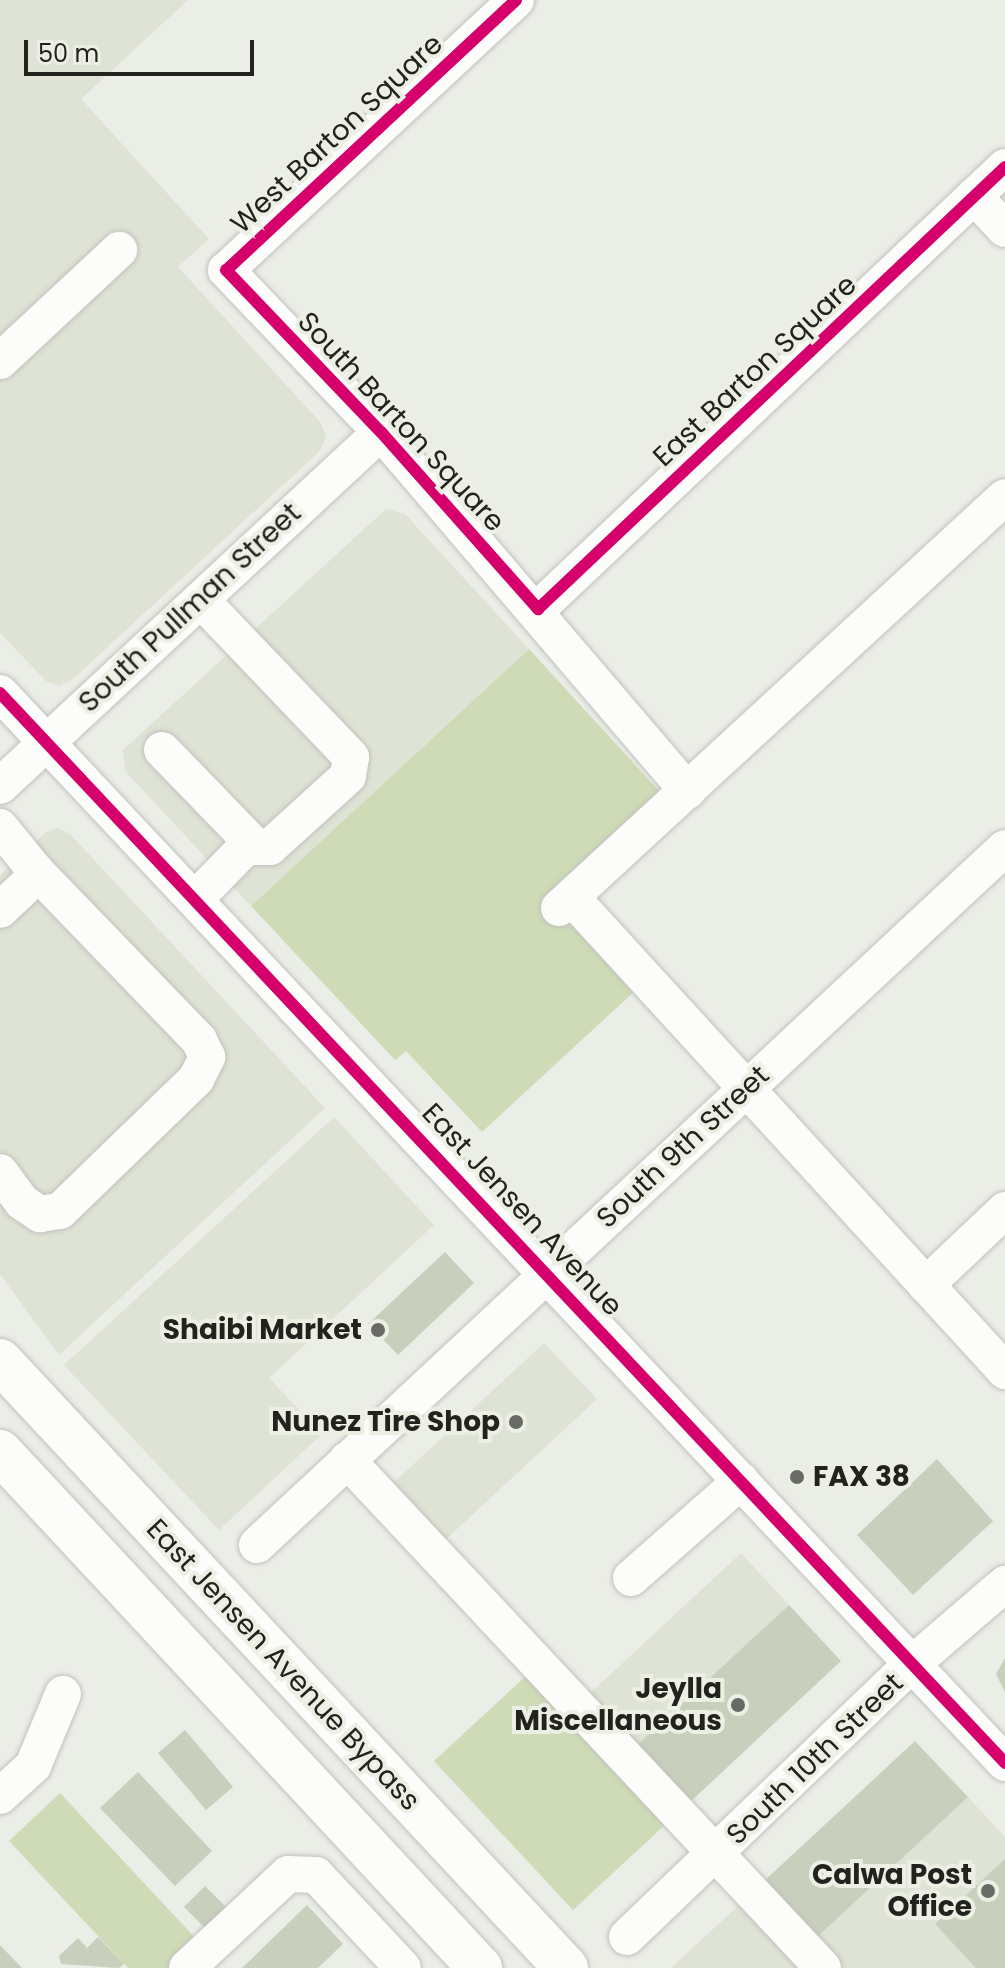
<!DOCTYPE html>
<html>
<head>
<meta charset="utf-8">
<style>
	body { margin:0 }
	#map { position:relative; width:1005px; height:1968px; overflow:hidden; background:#ebede7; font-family:Poppins,sans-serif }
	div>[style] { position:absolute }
	.built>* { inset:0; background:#dee3d5 }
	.green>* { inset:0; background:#cedbb6 }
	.building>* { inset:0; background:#c8cfbc }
	.roads { filter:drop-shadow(0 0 2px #c0c2bd) drop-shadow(0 0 2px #c0c2bd) }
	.minor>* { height:36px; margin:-18px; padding:0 18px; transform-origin:18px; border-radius:18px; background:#fcfcfb }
	.major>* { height:44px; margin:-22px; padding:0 22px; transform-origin:22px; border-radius:22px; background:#fcfcfb }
	.cycleway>* { height:12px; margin:-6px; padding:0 6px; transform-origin:6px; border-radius:6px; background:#d6006c }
	.dots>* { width:22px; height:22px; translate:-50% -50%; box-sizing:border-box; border:4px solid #ecf0e4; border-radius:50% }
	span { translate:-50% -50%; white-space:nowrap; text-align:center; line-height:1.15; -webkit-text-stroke:8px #ecf0e4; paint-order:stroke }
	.street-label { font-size:28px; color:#22231f }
	.poi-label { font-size:28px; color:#22231f; font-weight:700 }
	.right { translate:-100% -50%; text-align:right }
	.left { translate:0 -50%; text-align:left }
	.scale { position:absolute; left:24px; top:40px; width:230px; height:36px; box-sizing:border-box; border:4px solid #22231f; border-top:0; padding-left:10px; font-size:24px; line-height:28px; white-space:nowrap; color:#22231f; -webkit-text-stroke:6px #ecf0e4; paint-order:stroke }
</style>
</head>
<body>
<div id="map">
	<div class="built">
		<i style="clip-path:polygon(0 0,188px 0,81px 99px,209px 239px,178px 267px,321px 423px,326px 437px,320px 451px,72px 680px,59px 686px,46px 681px,0 633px)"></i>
		<i style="clip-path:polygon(386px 509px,405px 514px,529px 649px,251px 906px,125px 771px,123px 750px)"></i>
		<i style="clip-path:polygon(58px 828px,70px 834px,325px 1108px,59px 1355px,0 1274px,0 875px,46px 832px)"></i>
		<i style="clip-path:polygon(334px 1117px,434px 1225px,269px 1378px,322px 1434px,219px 1530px,64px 1365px)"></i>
		<i style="clip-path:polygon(544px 1343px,597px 1399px,442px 1543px,389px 1487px)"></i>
		<i style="clip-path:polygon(741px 1553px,789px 1605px,634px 1748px,586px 1697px)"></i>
		<i style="clip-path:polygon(968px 1797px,1005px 1837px,1005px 1968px,839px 1968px,813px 1941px)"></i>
		<i style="clip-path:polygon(740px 1904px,800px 1968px,671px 1968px)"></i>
	</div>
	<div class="green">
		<i style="clip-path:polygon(529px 649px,671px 804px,559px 908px,636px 990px,482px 1132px,406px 1051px,395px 1060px,251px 906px)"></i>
		<i style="clip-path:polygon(527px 1675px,666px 1824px,573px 1910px,434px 1761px)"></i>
		<i style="clip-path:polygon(60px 1793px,199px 1942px,171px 1968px,128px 1968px,9px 1841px)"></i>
	</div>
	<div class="building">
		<i style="clip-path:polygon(445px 1252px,474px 1283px,398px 1355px,368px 1324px)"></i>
		<i style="clip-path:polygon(937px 1459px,993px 1521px,913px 1595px,857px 1535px)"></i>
		<i style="clip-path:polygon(789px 1605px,841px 1661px,687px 1805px,634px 1748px)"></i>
		<i style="clip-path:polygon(1005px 1658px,1005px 1692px,996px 1674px)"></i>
		<i style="clip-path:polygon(185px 1730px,233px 1787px,206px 1810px,158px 1753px)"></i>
		<i style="clip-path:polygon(915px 1741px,968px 1797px,813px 1941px,761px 1884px)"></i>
		<i style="clip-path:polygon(138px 1772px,212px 1851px,175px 1886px,100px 1808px)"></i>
		<i style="clip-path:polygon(1005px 1859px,1005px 1968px,976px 1968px,935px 1924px)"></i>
		<i style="clip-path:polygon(205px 1886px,228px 1909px,207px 1930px,184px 1907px)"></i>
		<i style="clip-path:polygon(307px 1905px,343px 1944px,318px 1968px,242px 1968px)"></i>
		<i style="clip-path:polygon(98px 1937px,124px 1964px,119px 1968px,61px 1964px,59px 1956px,78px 1938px,87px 1948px)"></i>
		<i style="clip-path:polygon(0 1945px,22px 1968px,0 1968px)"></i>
	</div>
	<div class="roads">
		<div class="minor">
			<i style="left:516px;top:0;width:396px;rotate:137deg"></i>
			<i style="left:226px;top:270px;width:224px;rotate:46.3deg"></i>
			<i style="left:381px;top:432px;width:472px;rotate:49.5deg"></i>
			<i style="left:974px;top:196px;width:45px;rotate:46.8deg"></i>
			<i style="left:0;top:361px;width:163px;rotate:-43deg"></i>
			<i style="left:538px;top:609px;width:643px;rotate:-43.42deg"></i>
			<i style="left:0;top:693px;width:1468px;rotate:46.79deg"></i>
			<i style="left:162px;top:750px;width:135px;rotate:45.9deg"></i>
			<i style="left:256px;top:847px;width:14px"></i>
			<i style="left:270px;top:847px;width:105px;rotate:-42.3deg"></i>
			<i style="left:348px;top:776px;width:19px;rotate:-81deg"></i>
			<i style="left:351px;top:757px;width:217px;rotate:-133.7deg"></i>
			<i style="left:0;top:786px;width:520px;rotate:-42.9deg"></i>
			<i style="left:0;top:827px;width:55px;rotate:50.9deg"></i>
			<i style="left:35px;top:870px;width:9px;rotate:103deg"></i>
			<i style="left:33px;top:879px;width:45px;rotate:136.8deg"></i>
			<i style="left:571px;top:897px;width:643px;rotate:47.52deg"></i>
			<i style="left:195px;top:899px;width:80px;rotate:-45.5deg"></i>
			<i style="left:559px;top:908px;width:606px;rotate:-42.66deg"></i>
			<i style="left:0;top:1172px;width:37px;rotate:54deg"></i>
			<i style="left:22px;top:1202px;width:22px;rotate:34deg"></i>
			<i style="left:40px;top:1214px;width:20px;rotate:-9deg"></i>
			<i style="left:60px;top:1211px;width:190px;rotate:-44.1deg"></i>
			<i style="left:196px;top:1079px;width:25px;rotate:-63deg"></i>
			<i style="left:207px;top:1057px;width:19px;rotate:-115deg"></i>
			<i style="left:199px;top:1040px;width:236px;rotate:-134deg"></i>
			<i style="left:926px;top:1285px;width:109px;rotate:-43.5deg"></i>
			<i style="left:347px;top:1460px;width:696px;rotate:46.86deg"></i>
			<i style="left:257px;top:1545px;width:1022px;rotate:-42.98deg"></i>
			<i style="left:631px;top:1578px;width:147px;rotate:-41.4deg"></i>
			<i style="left:0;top:1796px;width:45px;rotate:-42.3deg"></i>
			<i style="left:33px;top:1766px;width:78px;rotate:-67.4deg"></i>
			<i style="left:627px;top:1937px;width:395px;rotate:-43.8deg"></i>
			<i style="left:912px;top:1664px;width:123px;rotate:-40.7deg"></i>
			<i style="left:187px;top:1968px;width:138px;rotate:-42.9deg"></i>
			<i style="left:288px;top:1874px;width:28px;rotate:2deg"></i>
			<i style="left:316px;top:1875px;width:127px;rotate:46.9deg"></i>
		</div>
		<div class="major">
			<i style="left:0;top:1361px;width:830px;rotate:47deg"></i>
			<i style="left:0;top:1452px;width:705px;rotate:47.07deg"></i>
		</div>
	</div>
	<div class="cycleway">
		<i style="left:516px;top:0;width:396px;rotate:137deg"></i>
		<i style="left:226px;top:270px;width:224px;rotate:46.3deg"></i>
		<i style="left:381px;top:432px;width:237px;rotate:48.4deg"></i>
		<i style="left:538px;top:609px;width:643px;rotate:-43.42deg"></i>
		<i style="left:0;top:693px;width:1468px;rotate:46.79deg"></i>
	</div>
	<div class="dots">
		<i style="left:378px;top:1330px;background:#686a65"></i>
		<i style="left:516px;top:1422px;background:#686a65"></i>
		<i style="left:797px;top:1477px;background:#686a65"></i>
		<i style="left:738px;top:1705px;background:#686a65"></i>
		<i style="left:988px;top:1891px;background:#686a65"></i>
	</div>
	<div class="street-label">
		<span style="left:337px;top:134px;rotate:-43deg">West Barton Square</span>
		<span style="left:755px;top:371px;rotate:-43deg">East Barton Square</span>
		<span style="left:401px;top:422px;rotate:47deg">South Barton Square</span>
		<span style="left:190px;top:608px;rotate:-43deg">South Pullman Street</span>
		<span style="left:683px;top:1147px;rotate:-43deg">South 9th Street</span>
		<span style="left:522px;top:1210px;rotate:47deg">East Jensen Avenue</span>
		<span style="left:283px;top:1665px;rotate:47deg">East Jensen Avenue Bypass</span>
		<span style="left:815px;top:1759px;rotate:-44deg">South 10th Street</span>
	</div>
	<div class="poi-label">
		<span class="right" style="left:362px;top:1330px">Shaibi Market</span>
		<span class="right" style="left:500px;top:1422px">Nunez Tire Shop</span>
		<span class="left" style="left:813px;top:1477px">FAX 38</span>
		<span class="right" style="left:722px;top:1705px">Jeylla<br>Miscellaneous</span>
		<span class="right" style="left:972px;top:1891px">Calwa Post<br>Office</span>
	</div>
	<div class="scale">50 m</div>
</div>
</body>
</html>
